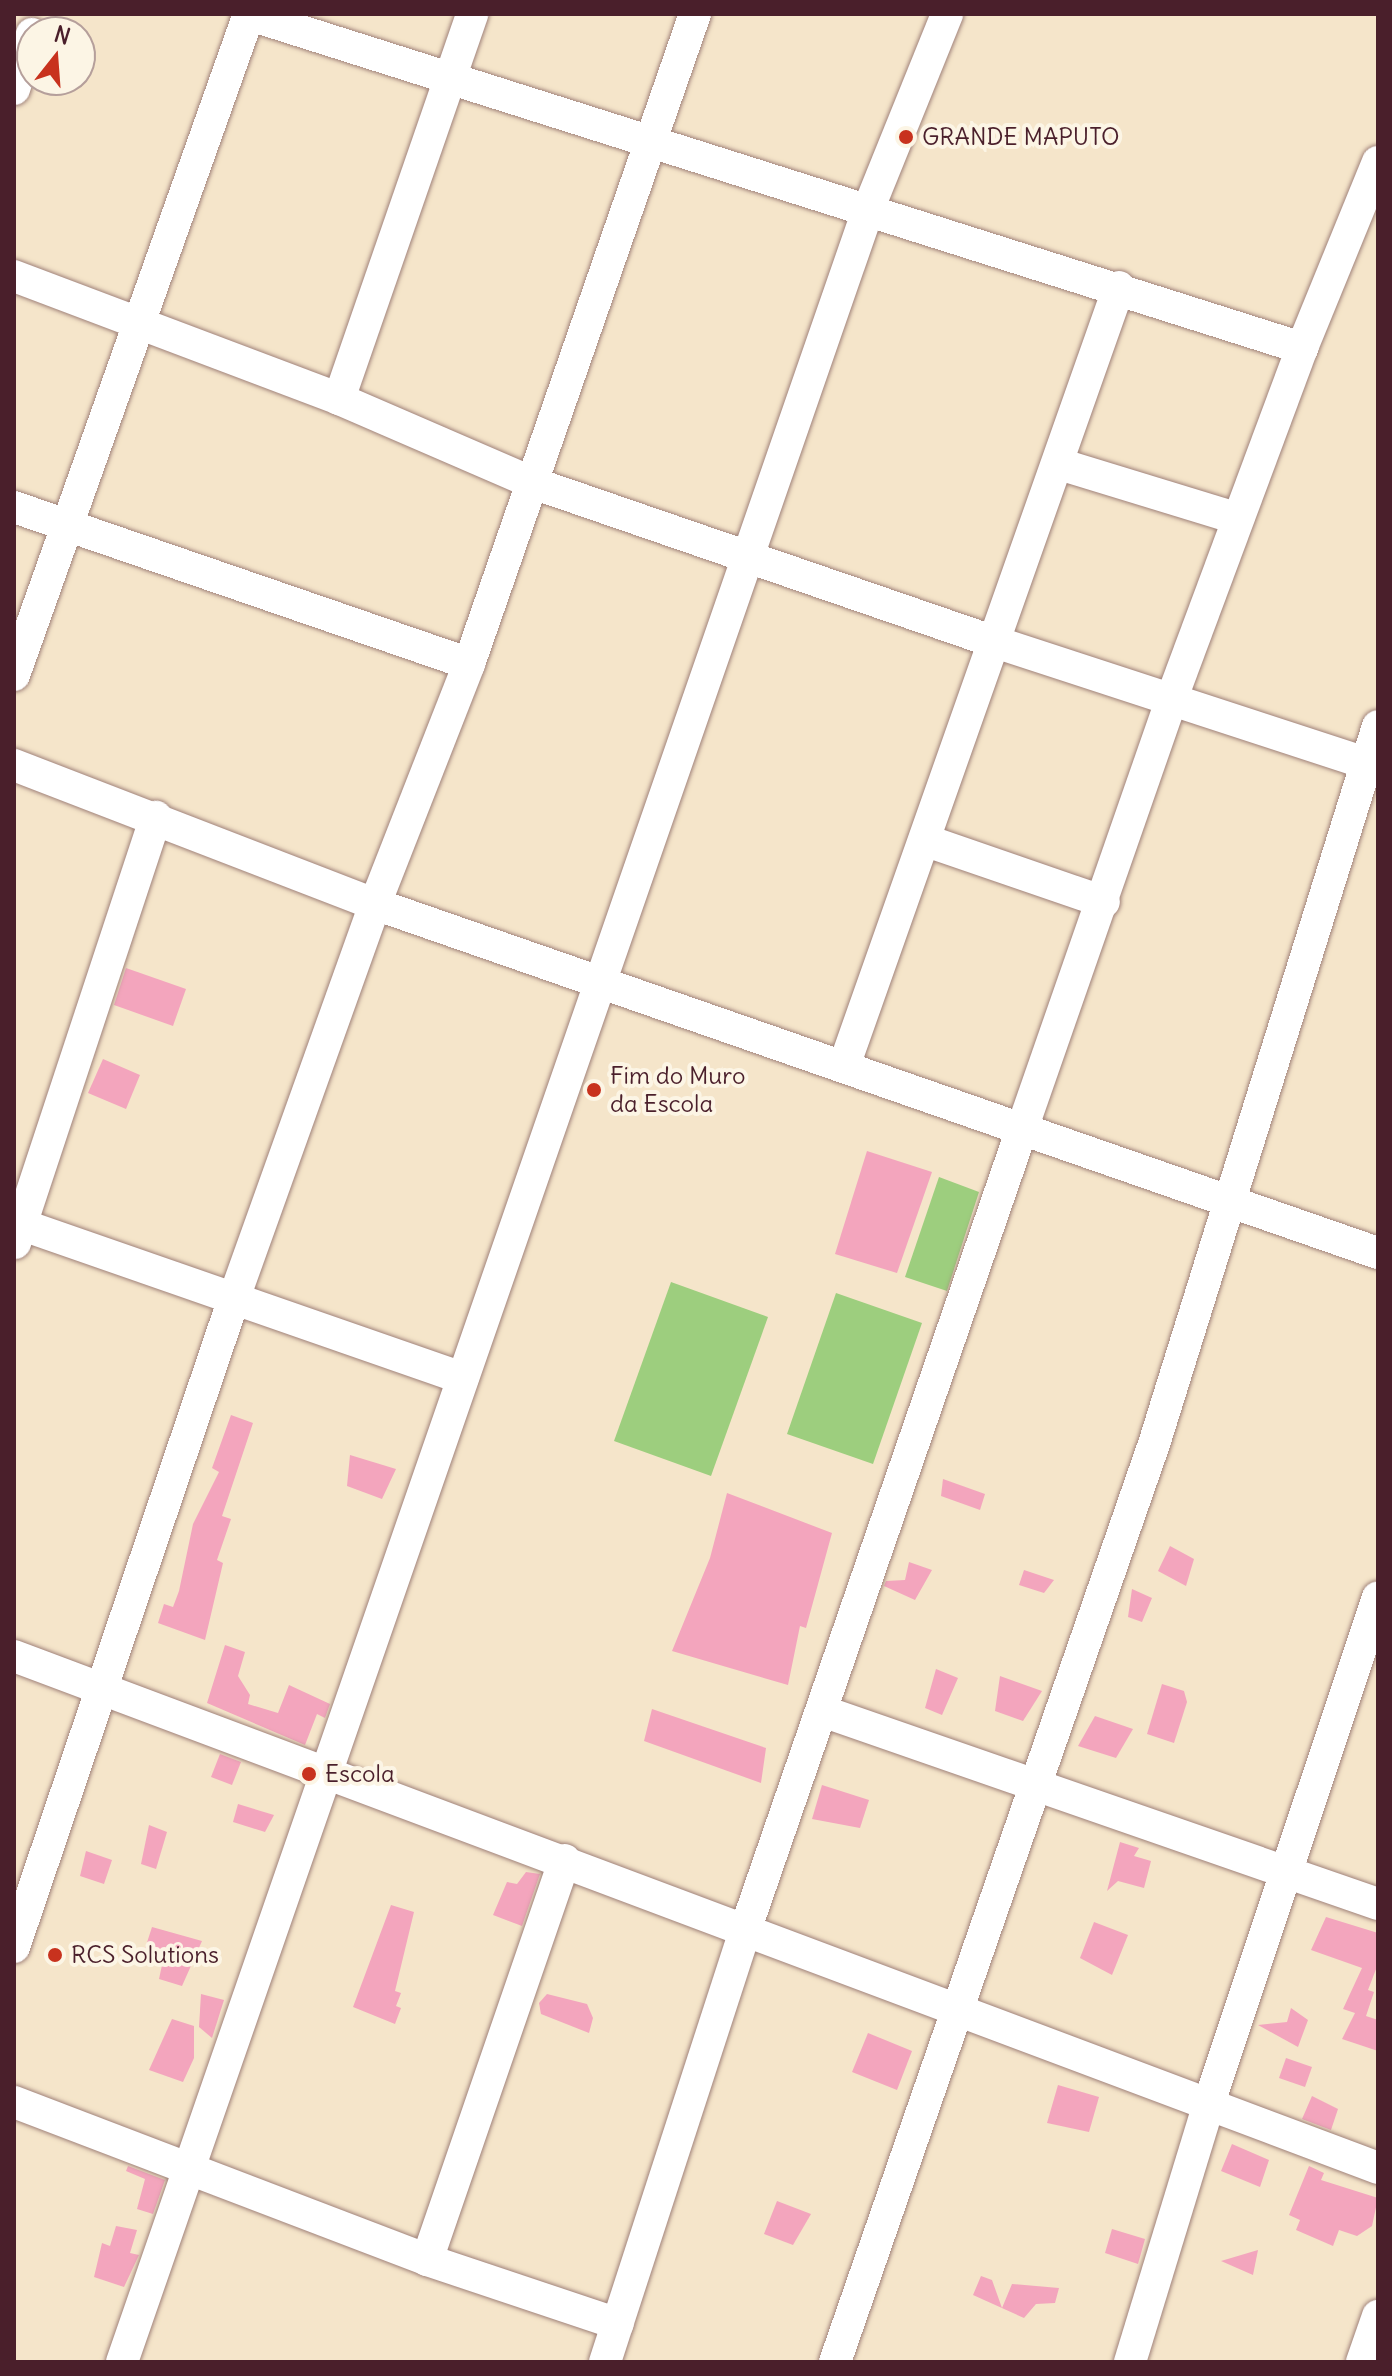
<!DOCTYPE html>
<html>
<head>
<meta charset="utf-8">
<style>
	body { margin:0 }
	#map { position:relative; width:1392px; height:2376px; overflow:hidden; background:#f5e5ca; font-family:Delius,sans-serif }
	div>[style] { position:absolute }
	.green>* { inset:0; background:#9dce7e }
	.building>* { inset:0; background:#f3a5bd }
	.roads { filter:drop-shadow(0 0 2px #a0827a) drop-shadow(0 0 2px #a0827a) }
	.minor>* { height:32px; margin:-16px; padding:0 16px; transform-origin:16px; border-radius:16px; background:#fff }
	.dots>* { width:22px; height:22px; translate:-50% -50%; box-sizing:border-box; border:4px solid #fcf5e5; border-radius:50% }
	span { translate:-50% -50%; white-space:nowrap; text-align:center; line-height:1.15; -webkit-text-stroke:8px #fcf5e5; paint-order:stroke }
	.poi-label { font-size:24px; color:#4a1f2b }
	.left { translate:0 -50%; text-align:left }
	.frame { position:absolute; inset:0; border:16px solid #4a1f2b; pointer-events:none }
	.north { position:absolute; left:16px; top:16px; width:80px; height:80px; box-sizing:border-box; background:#fcf5e5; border:2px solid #b59f9b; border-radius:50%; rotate:17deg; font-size:22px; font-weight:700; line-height:32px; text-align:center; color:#4a1f2b }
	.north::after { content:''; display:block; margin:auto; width:28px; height:36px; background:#c8321e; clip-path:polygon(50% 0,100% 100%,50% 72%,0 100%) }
</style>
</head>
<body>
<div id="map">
	<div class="green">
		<i style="clip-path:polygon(939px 1177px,979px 1192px,947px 1291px,905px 1277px)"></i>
		<i style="clip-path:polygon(671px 1282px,768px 1317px,711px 1476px,614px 1441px)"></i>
		<i style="clip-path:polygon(836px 1293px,922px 1323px,873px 1464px,787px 1434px)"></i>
	</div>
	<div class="building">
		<i style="clip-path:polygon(126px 968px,186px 989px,173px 1026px,114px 1005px)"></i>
		<i style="clip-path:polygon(103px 1059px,140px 1075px,126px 1109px,88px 1093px)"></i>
		<i style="clip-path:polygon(867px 1151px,932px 1172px,897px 1273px,835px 1254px)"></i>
		<i style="clip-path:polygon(231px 1415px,253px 1423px,222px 1516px,231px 1519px,217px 1560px,223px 1563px,205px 1640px,158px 1623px,164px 1604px,173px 1607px,179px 1591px,193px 1524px,219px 1472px,212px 1468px)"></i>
		<i style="clip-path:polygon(350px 1455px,396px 1469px,382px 1499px,347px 1486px)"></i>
		<i style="clip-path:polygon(943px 1479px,985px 1494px,980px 1510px,941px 1496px)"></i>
		<i style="clip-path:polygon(727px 1493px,832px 1533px,806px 1628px,800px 1626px,788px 1685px,672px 1651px,710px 1558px)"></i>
		<i style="clip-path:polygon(1170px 1546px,1194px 1559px,1186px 1586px,1158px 1571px)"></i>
		<i style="clip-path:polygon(909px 1562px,932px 1570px,915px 1600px,884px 1586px,886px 1581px,905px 1580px)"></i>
		<i style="clip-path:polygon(1024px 1570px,1054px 1580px,1044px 1593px,1019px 1585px)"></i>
		<i style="clip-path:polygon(1132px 1589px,1152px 1598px,1142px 1622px,1128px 1617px)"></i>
		<i style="clip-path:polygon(225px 1645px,245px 1652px,238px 1676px,250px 1695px,248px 1704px,278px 1713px,289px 1685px,330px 1704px,325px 1718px,317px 1714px,305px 1745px,207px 1703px)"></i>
		<i style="clip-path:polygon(936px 1669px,958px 1678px,942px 1715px,925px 1708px)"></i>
		<i style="clip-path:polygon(1000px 1676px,1042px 1691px,1023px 1721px,995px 1711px)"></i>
		<i style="clip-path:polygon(1162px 1684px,1184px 1691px,1187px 1702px,1174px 1743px,1147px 1734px)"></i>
		<i style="clip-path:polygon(652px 1709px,766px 1748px,761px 1783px,644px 1741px)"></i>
		<i style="clip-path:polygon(1095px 1716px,1133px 1729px,1116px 1758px,1078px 1746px)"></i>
		<i style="clip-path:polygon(220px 1754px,241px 1762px,232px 1785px,211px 1777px)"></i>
		<i style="clip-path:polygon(822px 1785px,869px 1800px,860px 1828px,812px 1819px)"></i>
		<i style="clip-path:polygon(238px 1804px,274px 1815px,265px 1832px,233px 1822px)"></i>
		<i style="clip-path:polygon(149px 1825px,167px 1832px,156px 1869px,141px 1864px)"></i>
		<i style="clip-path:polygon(1120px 1842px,1139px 1848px,1134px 1856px,1151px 1861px,1144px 1888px,1118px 1881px,1107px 1891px)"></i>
		<i style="clip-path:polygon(86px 1851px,112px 1860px,104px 1884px,80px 1876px)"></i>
		<i style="clip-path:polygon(526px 1872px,540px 1874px,522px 1926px,493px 1915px,507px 1882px,517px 1884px)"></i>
		<i style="clip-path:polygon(391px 1905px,414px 1912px,395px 1991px,401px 1993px,396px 2006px,401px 2008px,395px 2024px,353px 2007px)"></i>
		<i style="clip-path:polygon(1326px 1917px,1378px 1933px,1378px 1964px,1368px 1990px,1374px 1992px,1366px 2016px,1378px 2020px,1378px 2051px,1342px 2039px,1355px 2013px,1343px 2009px,1362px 1968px,1311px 1950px)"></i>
		<i style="clip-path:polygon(1094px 1922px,1128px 1935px,1112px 1975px,1080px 1958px)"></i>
		<i style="clip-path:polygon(152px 1927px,202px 1941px,182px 1986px,159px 1979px,162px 1965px,142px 1958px)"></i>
		<i style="clip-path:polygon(201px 1994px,224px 2000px,212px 2038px,199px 2027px)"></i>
		<i style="clip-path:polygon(547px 1994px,587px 2004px,593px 2018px,589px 2033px,541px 2014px,539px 2003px)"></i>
		<i style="clip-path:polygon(1291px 2008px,1308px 2020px,1298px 2047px,1258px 2025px,1287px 2022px)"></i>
		<i style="clip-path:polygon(172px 2019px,194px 2026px,194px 2058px,183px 2082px,149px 2070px)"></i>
		<i style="clip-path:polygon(868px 2033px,912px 2051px,897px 2090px,852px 2072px)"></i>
		<i style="clip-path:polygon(1286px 2058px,1312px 2067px,1305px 2087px,1279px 2078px)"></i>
		<i style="clip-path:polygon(1058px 2085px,1099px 2097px,1089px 2132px,1047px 2123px)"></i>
		<i style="clip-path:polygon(1312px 2096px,1338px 2109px,1331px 2130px,1302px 2119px)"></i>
		<i style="clip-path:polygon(1232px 2144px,1269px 2160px,1260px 2187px,1221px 2171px)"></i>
		<i style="clip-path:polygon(128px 2166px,165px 2180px,153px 2214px,137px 2209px,145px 2179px,126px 2171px)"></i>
		<i style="clip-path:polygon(1309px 2166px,1324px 2173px,1321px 2180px,1378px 2198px,1372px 2226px,1357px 2236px,1339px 2230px,1333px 2246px,1296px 2230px,1300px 2220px,1289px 2215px)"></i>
		<i style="clip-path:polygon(777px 2201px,811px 2214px,793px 2245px,764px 2234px)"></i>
		<i style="clip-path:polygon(116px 2226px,137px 2230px,130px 2253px,139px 2255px,124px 2287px,94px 2277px,102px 2243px,110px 2246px)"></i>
		<i style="clip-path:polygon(1112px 2229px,1145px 2239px,1138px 2264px,1105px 2253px)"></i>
		<i style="clip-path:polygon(1258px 2250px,1253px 2275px,1221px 2261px)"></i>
		<i style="clip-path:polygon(981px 2276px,992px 2280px,1002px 2308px,1012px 2284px,1059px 2288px,1055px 2303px,1036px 2304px,1024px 2318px,973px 2295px)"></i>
	</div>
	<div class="roads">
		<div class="minor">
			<i style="left:247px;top:14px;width:1107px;rotate:17.57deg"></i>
			<i style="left:1302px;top:348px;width:377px;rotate:110.4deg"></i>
			<i style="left:1171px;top:701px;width:453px;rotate:109.2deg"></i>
			<i style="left:1022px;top:1129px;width:845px;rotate:109.06deg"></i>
			<i style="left:746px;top:1928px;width:456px;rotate:108deg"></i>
			<i style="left:14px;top:89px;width:58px;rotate:-71.9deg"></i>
			<i style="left:14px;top:276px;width:347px;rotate:20.7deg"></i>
			<i style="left:339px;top:399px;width:211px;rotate:23.4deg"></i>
			<i style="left:533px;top:483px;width:489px;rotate:19deg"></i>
			<i style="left:995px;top:642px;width:389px;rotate:18.1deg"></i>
			<i style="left:1302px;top:348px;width:201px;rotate:-67.8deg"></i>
			<i style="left:339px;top:399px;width:407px;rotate:-70.9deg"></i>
			<i style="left:1059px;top:464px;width:185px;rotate:17deg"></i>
			<i style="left:14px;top:507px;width:481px;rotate:19deg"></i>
			<i style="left:14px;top:675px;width:702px;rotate:-70.43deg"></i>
			<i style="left:14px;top:765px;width:387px;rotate:21.1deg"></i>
			<i style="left:375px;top:904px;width:1062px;rotate:19.19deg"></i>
			<i style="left:927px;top:841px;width:187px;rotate:19deg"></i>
			<i style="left:844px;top:1066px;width:826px;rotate:-70.56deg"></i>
			<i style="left:14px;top:1222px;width:475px;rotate:19.2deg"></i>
			<i style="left:15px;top:1243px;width:449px;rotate:-71.7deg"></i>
			<i style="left:14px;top:1656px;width:1457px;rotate:20.57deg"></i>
			<i style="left:825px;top:1712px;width:585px;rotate:19.15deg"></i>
			<i style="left:14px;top:1947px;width:685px;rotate:-71.27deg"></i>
			<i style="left:234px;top:1298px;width:418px;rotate:-70.3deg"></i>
			<i style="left:375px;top:904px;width:258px;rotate:-68.6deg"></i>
			<i style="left:469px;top:664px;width:688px;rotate:-70.83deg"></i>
			<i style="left:14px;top:2102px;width:442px;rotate:20.9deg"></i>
			<i style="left:427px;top:2260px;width:201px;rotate:18.5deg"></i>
			<i style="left:427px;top:2260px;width:423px;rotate:-71deg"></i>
			<i style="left:122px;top:2362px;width:2278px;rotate:-70.88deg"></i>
			<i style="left:868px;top:210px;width:211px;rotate:-68deg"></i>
			<i style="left:835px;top:2362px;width:972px;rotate:-70.84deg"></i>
			<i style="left:1154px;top:1444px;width:752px;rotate:-72.67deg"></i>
			<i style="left:1130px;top:2362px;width:271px;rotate:-73deg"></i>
			<i style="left:1209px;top:2103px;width:533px;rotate:-71.53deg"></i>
			<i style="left:1362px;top:2362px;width:49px;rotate:-70.8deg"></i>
		</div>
	</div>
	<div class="dots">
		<i style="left:906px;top:137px;background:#c8321e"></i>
		<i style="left:594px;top:1090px;background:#c8321e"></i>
		<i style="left:309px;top:1774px;background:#c8321e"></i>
		<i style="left:55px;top:1955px;background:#c8321e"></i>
	</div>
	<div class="poi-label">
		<span class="left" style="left:922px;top:137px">GRANDE MAPUTO</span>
		<span class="left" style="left:610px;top:1090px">Fim do Muro<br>da Escola</span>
		<span class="left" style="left:325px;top:1774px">Escola</span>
		<span class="left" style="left:71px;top:1955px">RCS Solutions</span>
	</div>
	<div class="frame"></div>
	<div class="north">N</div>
</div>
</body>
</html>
